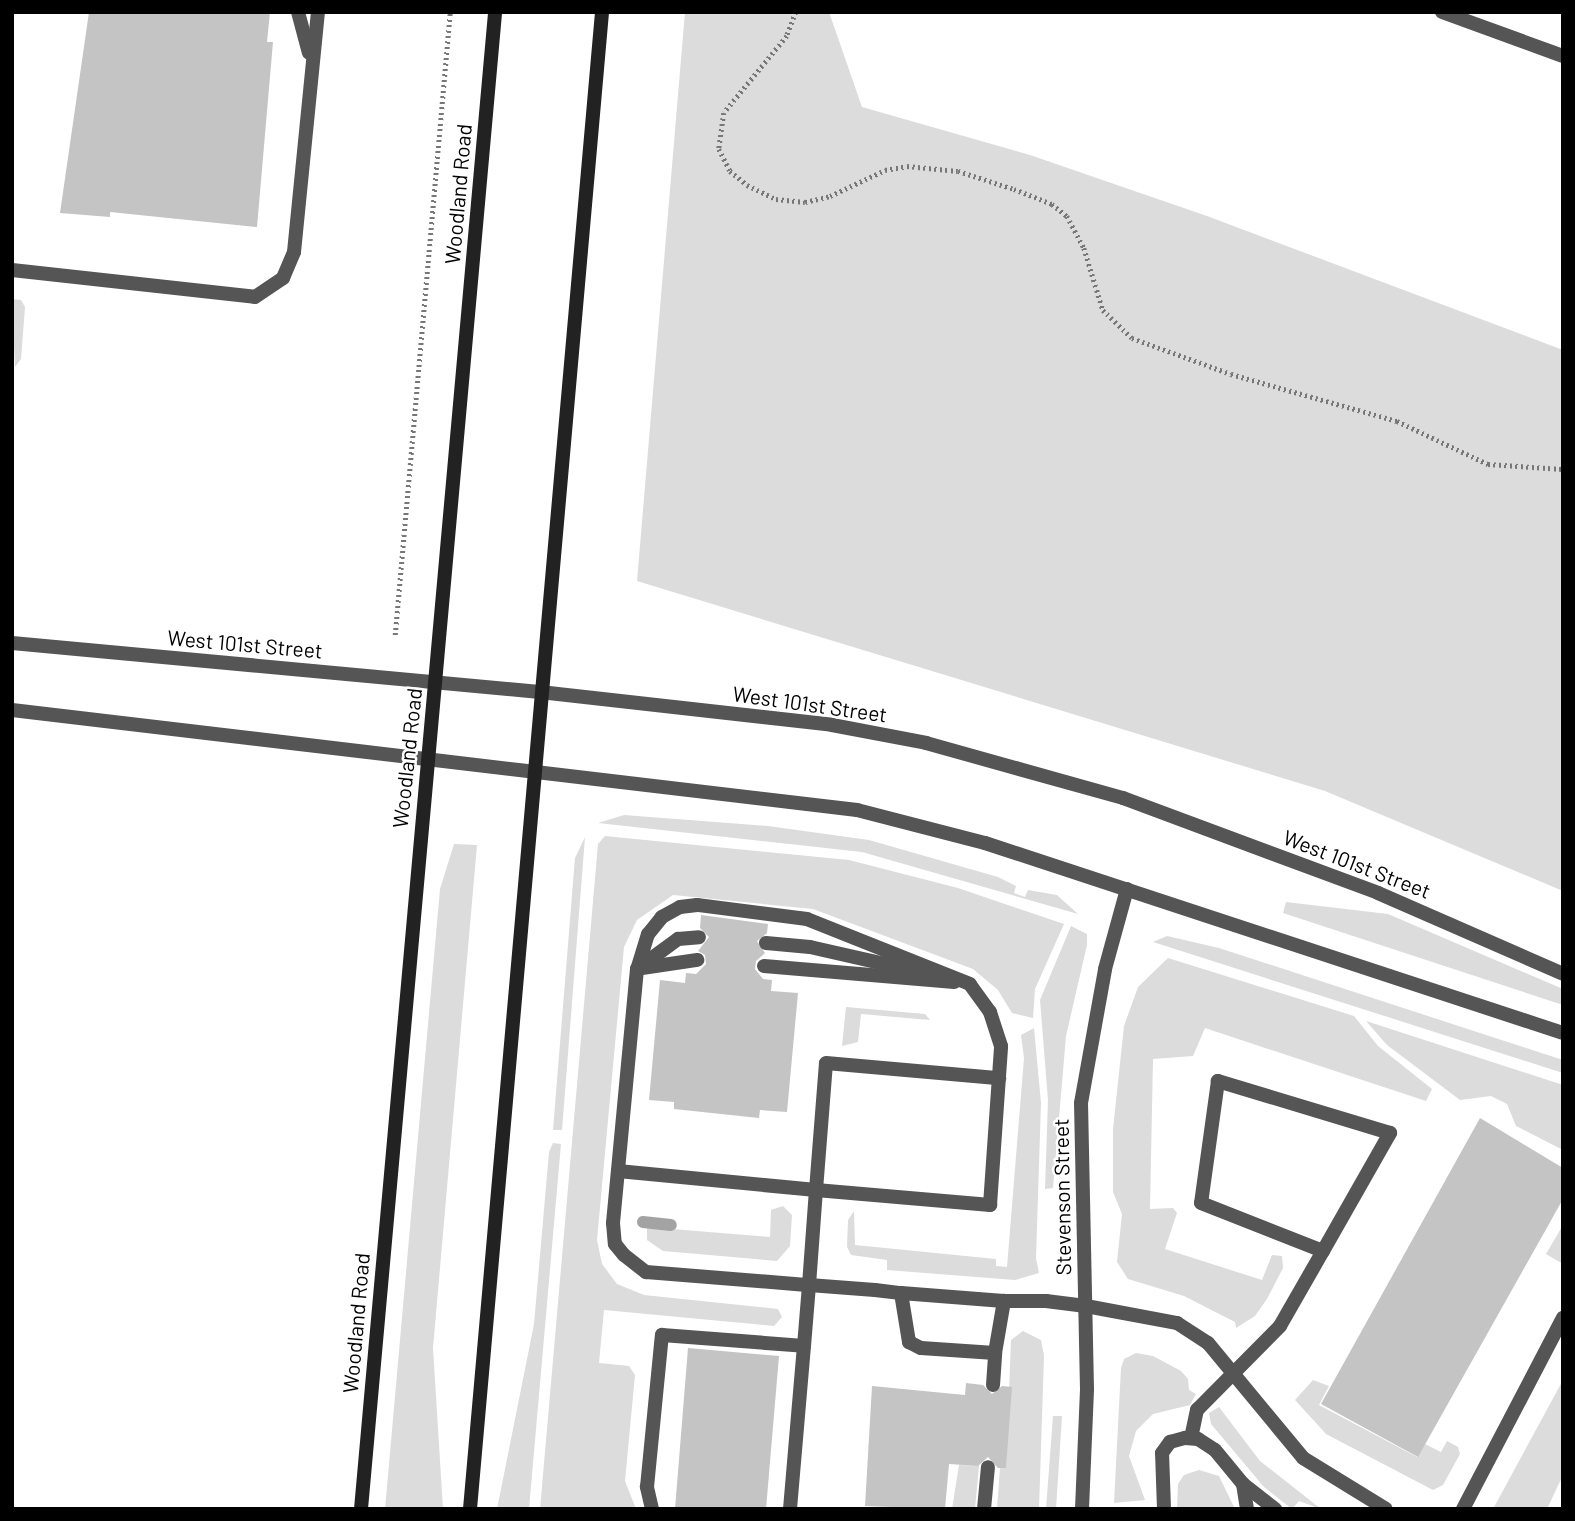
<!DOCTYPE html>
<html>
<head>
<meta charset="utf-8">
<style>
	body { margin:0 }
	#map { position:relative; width:1575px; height:1521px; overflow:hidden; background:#fff; font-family:Barlow,sans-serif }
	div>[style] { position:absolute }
	.green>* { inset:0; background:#dcdcdc }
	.stream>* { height:12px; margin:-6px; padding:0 6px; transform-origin:6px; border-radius:6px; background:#a3a3a3 }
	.building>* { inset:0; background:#c4c4c4 }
	.path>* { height:4.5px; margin-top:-2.25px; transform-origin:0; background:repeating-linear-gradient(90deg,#777 0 2px,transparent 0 5.5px) }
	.service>* { height:14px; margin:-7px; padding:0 7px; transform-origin:7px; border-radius:7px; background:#555 }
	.minor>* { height:14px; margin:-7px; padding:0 7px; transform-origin:7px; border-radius:7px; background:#555 }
	.tertiary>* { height:14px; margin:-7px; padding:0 7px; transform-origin:7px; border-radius:7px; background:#555 }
	.secondary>* { height:14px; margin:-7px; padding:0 7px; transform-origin:7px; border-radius:7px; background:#222 }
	span { translate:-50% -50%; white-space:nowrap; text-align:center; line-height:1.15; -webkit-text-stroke:5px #fff; paint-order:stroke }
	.street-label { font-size:21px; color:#000 }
	.frame { position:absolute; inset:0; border:14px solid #000; pointer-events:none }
</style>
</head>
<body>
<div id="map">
	<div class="green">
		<i style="clip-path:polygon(685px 12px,829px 12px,862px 107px,1030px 155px,1207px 216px,1563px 350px,1563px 891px,1325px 791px,637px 581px)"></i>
		<i style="clip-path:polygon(12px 299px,21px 300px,25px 307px,21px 359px,15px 367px)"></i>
		<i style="clip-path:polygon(624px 815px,768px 826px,869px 840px,998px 877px,1016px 886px,1014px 893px,1025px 897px,1028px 890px,1057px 895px,1078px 914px,862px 852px,598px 823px)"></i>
		<i style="clip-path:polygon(605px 836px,849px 860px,958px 888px,1064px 924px,1035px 989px,1033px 1018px,1012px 1013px,998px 990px,973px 969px,813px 909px,673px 895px,637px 920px,624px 947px,597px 1240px,602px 1264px,617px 1284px,644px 1295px,778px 1309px,782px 1317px,774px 1326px,604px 1310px,599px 1363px,629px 1366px,635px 1375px,625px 1481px,636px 1509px,540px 1509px,598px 844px)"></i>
		<i style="clip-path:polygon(585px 837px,562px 1130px,553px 1130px,575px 858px)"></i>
		<i style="clip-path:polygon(454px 844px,477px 845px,433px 1348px,443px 1509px,385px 1509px,440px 889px)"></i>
		<i style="clip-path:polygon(1286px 902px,1388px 914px,1563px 989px,1563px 1005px,1283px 913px)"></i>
		<i style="clip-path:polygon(1071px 926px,1087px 934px,1087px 945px,1066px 1036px,1053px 1188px,1045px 1189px,1048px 1100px,1040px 1000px)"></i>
		<i style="clip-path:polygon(1167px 936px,1219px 948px,1563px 1060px,1563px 1073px,1153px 942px)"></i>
		<i style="clip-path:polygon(1168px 958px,1354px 1016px,1378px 1046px,1432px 1089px,1426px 1101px,1205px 1028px,1193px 1056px,1153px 1059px,1150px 1209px,1173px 1208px,1177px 1213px,1165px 1249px,1262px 1280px,1272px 1255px,1282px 1256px,1283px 1268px,1267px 1299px,1255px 1316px,1236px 1328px,1235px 1322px,1184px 1296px,1128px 1279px,1117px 1262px,1122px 1214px,1113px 1192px,1113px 1129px,1124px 1026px,1138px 987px)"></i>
		<i style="clip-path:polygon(846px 1007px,925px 1014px,930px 1020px,861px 1014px,858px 1042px,842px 1046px)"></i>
		<i style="clip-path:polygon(1366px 1021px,1563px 1085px,1563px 1150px,1516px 1126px,1507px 1104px,1491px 1096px,1460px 1100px,1387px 1045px)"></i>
		<i style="clip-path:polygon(1034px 1028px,1041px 1103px,1036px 1258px,1039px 1273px,1015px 1280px,887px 1270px,887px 1260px,851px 1255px,847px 1247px,848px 1220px,854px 1211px,855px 1245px,996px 1259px,996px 1266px,1007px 1267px,1024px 1058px,1021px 1035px)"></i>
		<i style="clip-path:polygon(553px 1143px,561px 1144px,529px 1509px,497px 1509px,534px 1324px,549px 1152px)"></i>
		<i style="clip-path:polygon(783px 1206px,792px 1215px,790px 1246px,777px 1261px,663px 1251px,647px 1240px,647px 1227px,770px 1237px,771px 1210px)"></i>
		<i style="clip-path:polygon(1563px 1225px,1563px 1264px,1546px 1254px)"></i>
		<i style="clip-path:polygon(1023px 1331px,1041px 1340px,1044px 1356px,1039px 1509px,997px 1509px,1000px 1468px,1006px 1468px,1011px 1340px)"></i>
		<i style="clip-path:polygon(1136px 1353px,1153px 1356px,1181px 1371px,1188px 1379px,1189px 1390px,1196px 1394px,1190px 1405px,1153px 1414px,1136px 1431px,1129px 1456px,1145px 1500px,1114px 1503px,1121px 1368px,1124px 1359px)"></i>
		<i style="clip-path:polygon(1313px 1380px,1329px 1386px,1319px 1405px,1417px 1457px,1425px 1444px,1441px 1452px,1447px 1441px,1458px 1447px,1460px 1454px,1443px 1485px,1433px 1490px,1326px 1434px,1295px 1400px)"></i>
		<i style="clip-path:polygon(1563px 1380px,1563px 1475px,1547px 1509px,1493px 1509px)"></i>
		<i style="clip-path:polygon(1219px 1407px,1260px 1461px,1321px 1509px,1299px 1501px,1292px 1509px,1264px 1487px,1211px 1424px,1209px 1413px)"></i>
		<i style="clip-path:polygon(1053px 1416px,1062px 1416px,1056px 1509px,1046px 1509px)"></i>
		<i style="clip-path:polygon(959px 1465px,979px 1466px,975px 1509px,952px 1509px)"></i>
		<i style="clip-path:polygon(1199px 1470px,1219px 1476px,1235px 1509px,1177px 1509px,1178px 1484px,1184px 1475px)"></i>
	</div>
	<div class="stream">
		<i style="left:643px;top:1222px;width:28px;rotate:6deg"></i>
	</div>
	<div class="building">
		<i style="clip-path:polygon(89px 12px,270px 12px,267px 42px,273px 42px,257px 227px,110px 212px,110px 217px,60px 213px)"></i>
		<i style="clip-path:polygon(701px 915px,768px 924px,767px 933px,757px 941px,765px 953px,756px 961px,755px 969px,763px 979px,772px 980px,771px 991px,798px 993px,787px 1112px,760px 1110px,759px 1118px,674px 1109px,674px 1102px,649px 1100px,660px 980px,685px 983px,686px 973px,696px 974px,706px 964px,705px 955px,698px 951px,709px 937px,700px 928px)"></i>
		<i style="clip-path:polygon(1480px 1118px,1563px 1168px,1563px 1199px,1418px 1457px,1321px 1404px)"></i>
		<i style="clip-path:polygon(688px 1348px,779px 1356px,766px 1509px,675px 1509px)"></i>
		<i style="clip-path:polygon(966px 1383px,983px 1385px,992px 1394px,1002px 1386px,1012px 1387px,1006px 1468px,998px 1468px,988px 1457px,978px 1466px,949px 1464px,945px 1509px,865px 1506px,872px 1386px,965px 1395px)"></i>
	</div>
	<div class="path">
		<i style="left:796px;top:12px;width:26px;rotate:111deg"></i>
		<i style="left:787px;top:36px;width:99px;rotate:129.3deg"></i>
		<i style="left:724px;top:113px;width:36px;rotate:98deg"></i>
		<i style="left:719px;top:149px;width:25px;rotate:63deg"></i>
		<i style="left:730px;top:171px;width:22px;rotate:39deg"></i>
		<i style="left:747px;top:185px;width:32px;rotate:26deg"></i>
		<i style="left:776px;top:199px;width:29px;rotate:6deg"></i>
		<i style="left:805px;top:202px;width:26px;rotate:-13deg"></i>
		<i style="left:830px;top:196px;width:61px;rotate:-25.3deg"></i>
		<i style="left:885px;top:170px;width:22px;rotate:-10deg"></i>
		<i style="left:907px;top:166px;width:51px;rotate:5.6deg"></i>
		<i style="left:958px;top:171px;width:59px;rotate:17.8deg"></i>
		<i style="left:1014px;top:189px;width:41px;rotate:21.5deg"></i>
		<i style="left:1052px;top:204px;width:19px;rotate:39deg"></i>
		<i style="left:1067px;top:216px;width:36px;rotate:62deg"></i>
		<i style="left:1084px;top:248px;width:65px;rotate:73deg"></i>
		<i style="left:1103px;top:310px;width:40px;rotate:44deg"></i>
		<i style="left:1132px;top:338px;width:105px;rotate:20deg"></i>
		<i style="left:1231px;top:374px;width:173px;rotate:15.8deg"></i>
		<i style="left:1397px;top:421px;width:101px;rotate:25.3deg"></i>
		<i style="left:1488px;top:464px;width:75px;rotate:3.8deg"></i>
		<i style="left:395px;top:635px;width:625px;rotate:-84.95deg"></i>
	</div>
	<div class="service">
		<i style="left:298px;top:12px;width:42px;rotate:75deg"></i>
		<i style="left:12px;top:270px;width:244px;rotate:6.3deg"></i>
		<i style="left:255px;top:297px;width:34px;rotate:-34deg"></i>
		<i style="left:283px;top:278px;width:28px;rotate:-67deg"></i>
		<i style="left:294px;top:252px;width:241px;rotate:-84.3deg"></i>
		<i style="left:766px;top:943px;width:44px;rotate:5.2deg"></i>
		<i style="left:810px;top:947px;width:117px;rotate:12.8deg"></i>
		<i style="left:764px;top:966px;width:191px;rotate:4.8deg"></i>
		<i style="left:642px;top:968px;width:56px;rotate:-8.3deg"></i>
		<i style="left:637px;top:969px;width:51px;rotate:-36.2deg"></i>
		<i style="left:678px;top:939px;width:21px;rotate:-5deg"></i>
		<i style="left:618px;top:1171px;width:199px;rotate:5.5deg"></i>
		<i style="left:816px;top:1190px;width:127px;rotate:-85.5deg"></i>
		<i style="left:826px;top:1063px;width:174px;rotate:5deg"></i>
		<i style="left:901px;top:1293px;width:50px;rotate:80.7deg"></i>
		<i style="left:909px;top:1342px;width:13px;rotate:27deg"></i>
		<i style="left:921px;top:1348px;width:74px;rotate:3.9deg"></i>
		<i style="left:995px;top:1353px;width:53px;rotate:-80.2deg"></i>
		<i style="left:993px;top:1385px;width:32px;rotate:-86deg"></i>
		<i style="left:1191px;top:1438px;width:29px;rotate:-78deg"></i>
		<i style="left:1197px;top:1410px;width:118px;rotate:-45.3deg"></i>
		<i style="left:1280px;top:1326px;width:86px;rotate:-60.2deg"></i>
		<i style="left:1323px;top:1251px;width:136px;rotate:-60.4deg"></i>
		<i style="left:1390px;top:1133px;width:180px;rotate:-163.2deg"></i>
		<i style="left:1218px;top:1081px;width:123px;rotate:97.9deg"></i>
		<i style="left:1201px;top:1203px;width:131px;rotate:21.5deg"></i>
		<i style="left:1243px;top:1484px;width:25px;rotate:81deg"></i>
		<i style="left:652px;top:1509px;width:23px;rotate:-103deg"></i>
		<i style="left:647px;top:1487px;width:153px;rotate:-84.4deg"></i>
		<i style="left:662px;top:1335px;width:142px;rotate:4.4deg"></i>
		<i style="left:790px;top:1509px;width:164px;rotate:-85.1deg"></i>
		<i style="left:804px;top:1346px;width:61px;rotate:-85.3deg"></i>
		<i style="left:809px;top:1285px;width:95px;rotate:-85.8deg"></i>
		<i style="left:816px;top:1190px;width:175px;rotate:4.9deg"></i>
		<i style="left:990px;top:1205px;width:159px;rotate:-86deg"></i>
		<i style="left:1001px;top:1046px;width:36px;rotate:-108deg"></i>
		<i style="left:990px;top:1012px;width:34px;rotate:-126deg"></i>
		<i style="left:970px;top:984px;width:175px;rotate:-158.3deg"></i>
		<i style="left:807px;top:919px;width:111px;rotate:-172.7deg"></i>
		<i style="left:697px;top:905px;width:17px;rotate:173deg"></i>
		<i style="left:680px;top:907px;width:21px;rotate:151deg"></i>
		<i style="left:662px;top:917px;width:22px;rotate:129deg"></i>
		<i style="left:648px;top:934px;width:37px;rotate:107deg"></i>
		<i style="left:637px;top:969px;width:255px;rotate:95.4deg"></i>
		<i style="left:613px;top:1223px;width:21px;rotate:85deg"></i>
		<i style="left:615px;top:1244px;width:14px;rotate:51deg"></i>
		<i style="left:624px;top:1255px;width:28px;rotate:38deg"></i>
		<i style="left:646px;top:1272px;width:164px;rotate:4.6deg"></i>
		<i style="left:809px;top:1285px;width:66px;rotate:4.3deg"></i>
		<i style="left:875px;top:1290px;width:26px;rotate:7deg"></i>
		<i style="left:901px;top:1293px;width:103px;rotate:4.4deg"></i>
		<i style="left:1004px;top:1301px;width:42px"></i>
		<i style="left:1046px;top:1301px;width:40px;rotate:7.1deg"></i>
		<i style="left:984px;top:1509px;width:42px;rotate:-84.6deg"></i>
		<i style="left:1164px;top:1509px;width:56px;rotate:-92deg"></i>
		<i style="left:1162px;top:1453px;width:14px;rotate:-54deg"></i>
		<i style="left:1170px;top:1442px;width:16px;rotate:-15deg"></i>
		<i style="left:1185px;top:1438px;width:13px;rotate:4deg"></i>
		<i style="left:1198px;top:1439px;width:20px;rotate:33deg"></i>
		<i style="left:1215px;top:1450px;width:44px;rotate:50.5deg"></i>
		<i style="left:1243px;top:1484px;width:41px;rotate:38deg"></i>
		<i style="left:1463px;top:1509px;width:216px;rotate:-62.4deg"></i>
	</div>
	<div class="minor">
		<i style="left:1442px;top:12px;width:129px;rotate:20deg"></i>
		<i style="left:1086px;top:1306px;width:93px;rotate:10.6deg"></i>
		<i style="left:1177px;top:1323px;width:37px;rotate:33deg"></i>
		<i style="left:1208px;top:1343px;width:149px;rotate:50.4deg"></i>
		<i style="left:1303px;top:1458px;width:97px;rotate:31.6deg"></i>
		<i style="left:1082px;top:1509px;width:120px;rotate:-87.6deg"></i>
		<i style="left:1087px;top:1389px;width:286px;rotate:-91.2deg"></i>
		<i style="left:1081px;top:1103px;width:136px;rotate:-79.8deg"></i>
		<i style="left:1105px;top:969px;width:83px;rotate:-74.6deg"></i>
	</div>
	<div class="tertiary">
		<i style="left:12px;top:643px;width:530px;rotate:5.3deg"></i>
		<i style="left:540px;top:692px;width:294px;rotate:6.4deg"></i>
		<i style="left:832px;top:725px;width:96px;rotate:10.8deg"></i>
		<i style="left:926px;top:743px;width:205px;rotate:15.6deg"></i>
		<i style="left:1123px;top:798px;width:272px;rotate:20.4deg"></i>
		<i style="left:1378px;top:893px;width:202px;rotate:23.6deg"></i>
		<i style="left:12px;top:710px;width:851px;rotate:6.75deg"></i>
		<i style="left:857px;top:810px;width:132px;rotate:14.5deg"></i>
		<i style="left:985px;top:843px;width:608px;rotate:18.2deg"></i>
	</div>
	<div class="secondary">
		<i style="left:361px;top:1509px;width:1503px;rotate:-84.88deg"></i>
		<i style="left:470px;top:1509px;width:1503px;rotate:-84.96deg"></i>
	</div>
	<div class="street-label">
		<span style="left:458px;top:194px;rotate:-85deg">Woodland Road</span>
		<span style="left:245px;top:644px;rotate:5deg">West 101st Street</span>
		<span style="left:810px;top:704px;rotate:8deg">West 101st Street</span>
		<span style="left:407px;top:758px;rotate:-84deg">Woodland Road</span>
		<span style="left:1357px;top:864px;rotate:21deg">West 101st Street</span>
		<span style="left:1062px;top:1197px;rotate:-91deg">Stevenson Street</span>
		<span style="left:356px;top:1323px;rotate:-85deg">Woodland Road</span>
	</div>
	<div class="frame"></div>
</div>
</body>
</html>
